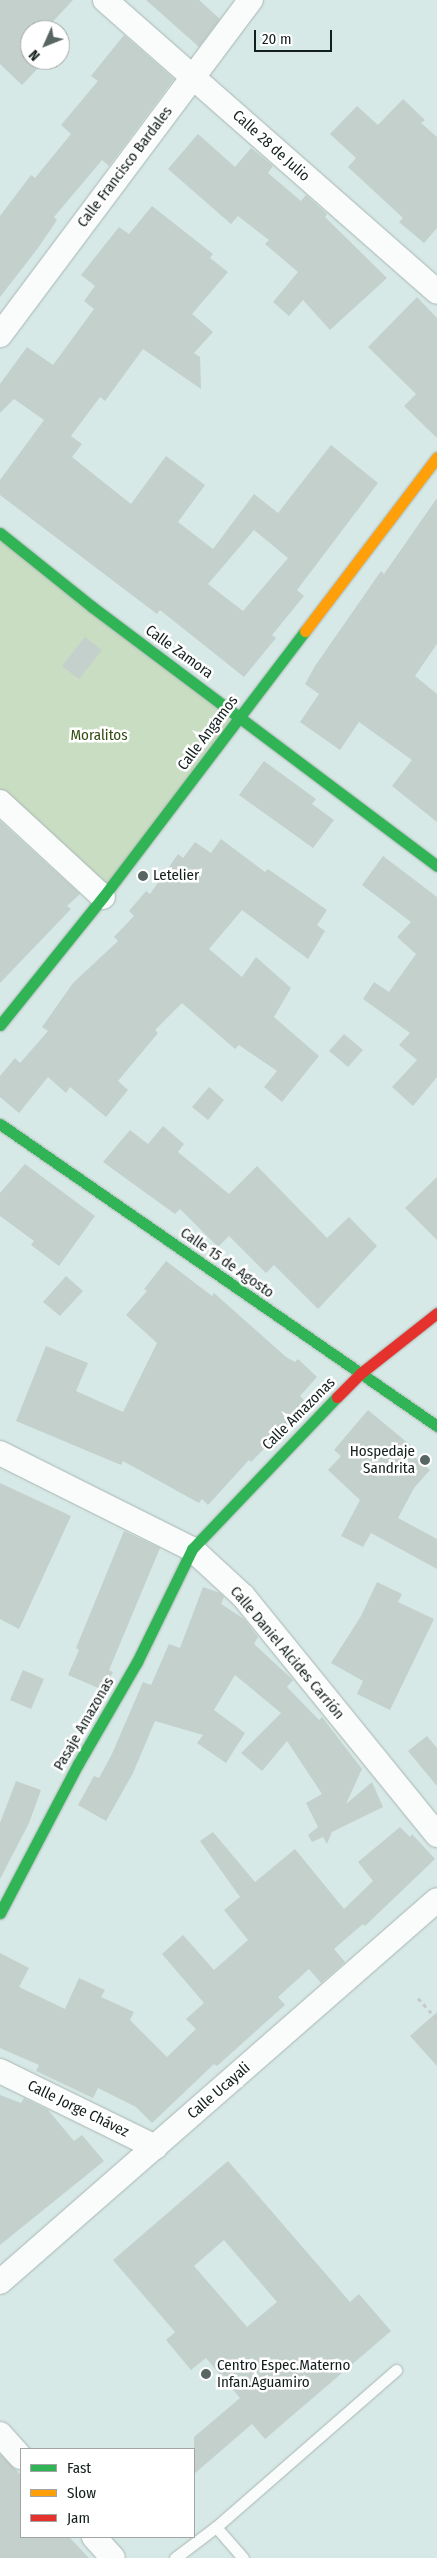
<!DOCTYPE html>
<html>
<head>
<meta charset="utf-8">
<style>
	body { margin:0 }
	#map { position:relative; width:437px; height:2558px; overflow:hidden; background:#d7e9e6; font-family:"Fira Sans Condensed",sans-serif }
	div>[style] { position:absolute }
	.green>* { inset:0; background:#c9ddc3 }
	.building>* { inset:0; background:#c3d0cb }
	.path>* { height:3px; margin-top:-1.5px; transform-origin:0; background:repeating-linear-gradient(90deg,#c5caca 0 4px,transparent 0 8px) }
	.roads { filter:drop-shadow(0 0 1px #a8b6b3) drop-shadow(0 0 1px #a8b6b3) }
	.lane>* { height:11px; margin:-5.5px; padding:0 5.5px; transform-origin:5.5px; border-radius:5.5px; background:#f9fcfb }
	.street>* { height:24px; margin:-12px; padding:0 12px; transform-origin:12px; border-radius:12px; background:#f9fcfb }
	.fast>* { height:11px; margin:-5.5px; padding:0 5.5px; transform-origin:5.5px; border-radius:5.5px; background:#30b455 }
	.slow>* { height:11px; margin:-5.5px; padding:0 5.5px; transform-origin:5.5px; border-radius:5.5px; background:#ff9f0a }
	.jam>* { height:11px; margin:-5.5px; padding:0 5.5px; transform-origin:5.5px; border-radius:5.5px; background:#e5322d }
	.dots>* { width:14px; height:14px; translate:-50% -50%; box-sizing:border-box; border:2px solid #fff; border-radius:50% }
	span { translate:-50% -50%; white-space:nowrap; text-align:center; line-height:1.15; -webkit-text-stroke:5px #fff; paint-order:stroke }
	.street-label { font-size:15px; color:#131f1d }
	.park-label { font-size:15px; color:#354c12 }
	.poi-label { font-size:15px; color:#131f1d }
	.left { translate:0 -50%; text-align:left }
	.right { translate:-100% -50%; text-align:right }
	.legend { position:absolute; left:20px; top:2448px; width:175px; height:90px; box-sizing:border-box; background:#fff; border:1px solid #a1a5a5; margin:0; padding:6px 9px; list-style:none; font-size:15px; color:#131f1d }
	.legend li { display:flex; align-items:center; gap:10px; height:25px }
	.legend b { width:25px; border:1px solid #a1a5a5 }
	.north { position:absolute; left:20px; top:20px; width:50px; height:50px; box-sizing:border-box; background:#fff; border:1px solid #a1a5a5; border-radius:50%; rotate:226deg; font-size:14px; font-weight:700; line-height:20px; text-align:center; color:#131f1d }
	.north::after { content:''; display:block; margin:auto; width:18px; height:22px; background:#586663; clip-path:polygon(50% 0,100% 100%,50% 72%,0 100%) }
	.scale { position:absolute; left:254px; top:30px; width:78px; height:22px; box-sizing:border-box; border:2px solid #131f1d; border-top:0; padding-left:6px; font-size:15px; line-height:18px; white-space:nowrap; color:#131f1d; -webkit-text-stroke:4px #fff; paint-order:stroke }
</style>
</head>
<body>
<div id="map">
	<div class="green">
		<i style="clip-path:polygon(0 533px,239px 715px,103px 897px,0 802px)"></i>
	</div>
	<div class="building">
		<i style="clip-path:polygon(0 0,73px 0,45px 30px,30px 30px,30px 60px,39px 67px,22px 85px,0 64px)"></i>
		<i style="clip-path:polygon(146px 0,199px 0,220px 19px,199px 47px)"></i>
		<i style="clip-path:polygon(124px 35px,174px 79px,109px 166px,102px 160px,54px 217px,57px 220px,38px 248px,0 297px,0 216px,31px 175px,35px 178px,71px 134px,61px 125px,98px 81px,91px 76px)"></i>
		<i style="clip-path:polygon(403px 99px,425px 120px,421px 123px,437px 137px,437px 228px,424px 243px,399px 222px,403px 218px,348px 167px,356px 158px,330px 134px,357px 106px,378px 125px)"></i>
		<i style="clip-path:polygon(198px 134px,235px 167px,251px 148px,273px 166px,268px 173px,301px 201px,306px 195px,327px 214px,325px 217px,387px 278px,330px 330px,303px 300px,289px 316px,273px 302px,298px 272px,265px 244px,269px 240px,238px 216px,231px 224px,168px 169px)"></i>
		<i style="clip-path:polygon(evenodd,152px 206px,213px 254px,210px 258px,228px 272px,192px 314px,213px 332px,194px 353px,200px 357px,201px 389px,143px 349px,105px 401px,100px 397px,71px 436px,82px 444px,72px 457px,131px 504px,166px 456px,205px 485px,178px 522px,213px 549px,254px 494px,278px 513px,331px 445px,378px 483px,297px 590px,304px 596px,272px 635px,276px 638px,244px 677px,160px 610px,157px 614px,0 495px,0 480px,44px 420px,14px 399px,0 413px,0 384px,27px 347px,53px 365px,94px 309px,84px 301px,95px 286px,81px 275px,119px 227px,129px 234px,152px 206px,254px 530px,288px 558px,243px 611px,208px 584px,254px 530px)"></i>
		<i style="clip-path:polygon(417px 297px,437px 318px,437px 438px,404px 406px,416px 394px,368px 347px)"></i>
		<i style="clip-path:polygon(437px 498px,437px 644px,415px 676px,437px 694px,437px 822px,392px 786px,412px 760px,359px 722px,340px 750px,300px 722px,319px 694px,305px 684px,315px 666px,381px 571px,384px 574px)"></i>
		<i style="clip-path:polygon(85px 637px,102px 650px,79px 679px,62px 666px)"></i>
		<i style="clip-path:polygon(264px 761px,316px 799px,312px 804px,334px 820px,313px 848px,239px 795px)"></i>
		<i style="clip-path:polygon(0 821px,80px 894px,67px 906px,71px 909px,0 983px)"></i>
		<i style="clip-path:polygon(221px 839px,265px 872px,268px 869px,327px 910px,317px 925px,325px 931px,308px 959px,242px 910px,209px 949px,242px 977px,256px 957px,291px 988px,274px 1017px,319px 1056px,282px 1102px,264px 1087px,277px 1071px,239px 1045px,235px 1049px,182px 1003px,155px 1030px,158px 1033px,118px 1081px,128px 1090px,106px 1117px,70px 1087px,66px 1093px,48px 1077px,19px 1113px,0 1097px,0 1076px,15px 1058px,20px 1063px,48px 1031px,42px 1027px,73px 983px,118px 941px,114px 937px,134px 916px,129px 911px,146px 891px,150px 894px,178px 854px,183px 858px,195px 842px,211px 853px)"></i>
		<i style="clip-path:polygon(383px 856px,437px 897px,437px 1077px,413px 1106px,392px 1087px,417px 1060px,399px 1045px,410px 1033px,363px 999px,374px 982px,389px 992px,416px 954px,397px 937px,411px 922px,362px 885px)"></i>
		<i style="clip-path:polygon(344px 1034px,363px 1050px,348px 1067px,329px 1051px)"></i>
		<i style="clip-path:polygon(209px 1087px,224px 1100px,208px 1120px,192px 1107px)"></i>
		<i style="clip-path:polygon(163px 1126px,184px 1144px,178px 1152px,229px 1194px,257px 1166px,327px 1238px,349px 1217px,377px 1246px,318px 1309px,274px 1265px,266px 1273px,229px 1236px,218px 1247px,180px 1209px,175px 1214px,103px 1162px,130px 1130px,148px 1144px)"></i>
		<i style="clip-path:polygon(25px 1164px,95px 1216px,59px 1266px,31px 1245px,34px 1241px,0 1216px,0 1193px)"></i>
		<i style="clip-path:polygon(437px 1177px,437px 1240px,405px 1208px)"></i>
		<i style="clip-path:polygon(166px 1261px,212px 1296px,214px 1293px,286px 1357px,295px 1362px,298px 1359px,317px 1377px,300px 1396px,308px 1404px,251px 1462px,249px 1460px,208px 1505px,202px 1499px,199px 1503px,123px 1461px,121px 1465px,16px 1421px,46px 1346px,88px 1363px,76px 1391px,123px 1412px,157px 1343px,126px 1315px,147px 1291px,144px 1289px)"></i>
		<i style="clip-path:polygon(66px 1276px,83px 1291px,60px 1316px,43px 1302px)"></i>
		<i style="clip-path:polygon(368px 1410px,415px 1449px,411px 1454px,430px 1470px,414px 1488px,398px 1518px,437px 1539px,437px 1569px,371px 1533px,363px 1547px,341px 1536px,360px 1500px,328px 1470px,341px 1456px,334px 1450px)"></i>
		<i style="clip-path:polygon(0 1483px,71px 1516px,19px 1629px,0 1619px)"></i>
		<i style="clip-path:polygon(124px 1531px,160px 1548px,109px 1670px,113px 1672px,103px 1690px,68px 1675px,79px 1650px,76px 1648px)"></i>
		<i style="clip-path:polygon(377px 1582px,402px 1594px,398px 1602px,434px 1619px,390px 1710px,357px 1694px,363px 1681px,331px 1663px,361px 1616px)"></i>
		<i style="clip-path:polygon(203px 1587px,220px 1593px,224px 1597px,221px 1604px,244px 1619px,258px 1637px,254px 1644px,293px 1680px,287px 1687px,319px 1720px,322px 1717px,362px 1769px,346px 1804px,372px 1782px,383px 1807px,332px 1832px,327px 1844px,323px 1837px,312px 1842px,308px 1835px,318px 1827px,306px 1803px,322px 1794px,287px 1741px,262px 1771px,241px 1753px,281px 1713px,235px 1675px,214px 1710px,245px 1733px,226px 1763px,197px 1743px,203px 1735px,155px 1721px,133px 1773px,106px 1821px,78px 1805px,94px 1776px,99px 1778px,111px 1756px,143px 1682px,151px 1685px,169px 1644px,180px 1648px)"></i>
		<i style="clip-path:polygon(23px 1670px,44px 1679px,31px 1709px,10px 1700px)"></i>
		<i style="clip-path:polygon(427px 1736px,437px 1748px,437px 1786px,408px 1751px)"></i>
		<i style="clip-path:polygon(16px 1781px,41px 1790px,29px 1823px,0 1879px,0 1823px)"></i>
		<i style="clip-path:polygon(400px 1827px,410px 1837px,412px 1834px,435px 1859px,365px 1926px,363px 1924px,334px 1949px,345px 1962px,321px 1983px,309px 1969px,278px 1997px,285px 2005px,217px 2066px,214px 2064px,152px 2123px,136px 2107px,98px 2088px,93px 2098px,36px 2071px,39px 2065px,0 2048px,0 1953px,29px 1968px,19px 1987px,65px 2009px,79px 1978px,105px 1990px,101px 1997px,134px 2012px,130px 2020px,167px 2057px,196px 2029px,186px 2019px,204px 2003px,162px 1954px,183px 1935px,214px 1970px,248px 1940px,224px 1910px,240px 1897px,200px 1841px,213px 1832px,255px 1882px,295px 1849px,344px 1909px,373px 1881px,358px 1862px)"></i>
		<i style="clip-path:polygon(437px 2012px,437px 2066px,410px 2036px)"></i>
		<i style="clip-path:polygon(0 2095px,21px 2103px,24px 2098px,48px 2110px,74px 2141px,82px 2135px,104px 2161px,0 2245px)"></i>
		<i style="clip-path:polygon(evenodd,228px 2161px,350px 2302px,359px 2294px,391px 2331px,265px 2439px,252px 2424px,194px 2474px,194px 2437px,240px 2398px,206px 2358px,191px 2370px,166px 2340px,175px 2332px,113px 2260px,228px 2161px,224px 2240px,277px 2302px,247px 2327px,194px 2266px,224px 2240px)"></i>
		<i style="clip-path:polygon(0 2454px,21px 2475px,21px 2537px,69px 2537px,89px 2558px,0 2558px)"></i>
	</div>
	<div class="path">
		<i style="left:418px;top:1998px;width:28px;rotate:48deg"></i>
	</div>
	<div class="roads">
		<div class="lane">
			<i style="left:216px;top:2527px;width:239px;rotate:-41.1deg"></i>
			<i style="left:175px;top:2558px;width:51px;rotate:-37.1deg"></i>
			<i style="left:216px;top:2527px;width:41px;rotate:48.9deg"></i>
		</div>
		<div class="street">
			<i style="left:105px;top:0;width:442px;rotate:41.3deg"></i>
			<i style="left:0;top:335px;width:419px;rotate:-53.2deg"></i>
			<i style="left:0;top:802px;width:140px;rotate:42.7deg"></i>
			<i style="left:0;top:1453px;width:215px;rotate:26.6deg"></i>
			<i style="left:192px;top:1549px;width:69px;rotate:42.7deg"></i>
			<i style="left:243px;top:1596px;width:308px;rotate:50.9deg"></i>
			<i style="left:0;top:2071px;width:173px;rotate:26.1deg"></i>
			<i style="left:0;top:2282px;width:580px;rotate:-41.16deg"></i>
			<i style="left:0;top:2434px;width:31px;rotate:48deg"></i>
			<i style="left:94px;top:2537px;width:28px;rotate:48deg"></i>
		</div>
		<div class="fast">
			<i style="left:0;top:533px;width:117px;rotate:38.7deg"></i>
			<i style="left:91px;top:606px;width:433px;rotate:36.9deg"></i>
			<i style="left:0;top:1025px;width:164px;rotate:-51.2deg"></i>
			<i style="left:103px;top:897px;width:334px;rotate:-52.8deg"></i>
			<i style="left:0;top:1124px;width:531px;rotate:34.65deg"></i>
			<i style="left:0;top:1913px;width:168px;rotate:-62.4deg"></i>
			<i style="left:78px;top:1764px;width:118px;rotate:-60deg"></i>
			<i style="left:137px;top:1662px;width:126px;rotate:-64deg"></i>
			<i style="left:192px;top:1549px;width:210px;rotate:-46.4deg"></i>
		</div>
		<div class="slow">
			<i style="left:305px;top:631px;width:218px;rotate:-52.8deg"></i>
		</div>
		<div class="jam">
			<i style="left:337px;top:1397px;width:34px;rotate:-45deg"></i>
			<i style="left:361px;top:1373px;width:97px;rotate:-38.3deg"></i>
		</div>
	</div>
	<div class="dots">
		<i style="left:143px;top:876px;background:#586663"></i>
		<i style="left:425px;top:1460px;background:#586663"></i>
		<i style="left:206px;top:2374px;background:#586663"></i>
	</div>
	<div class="street-label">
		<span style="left:271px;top:146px;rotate:42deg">Calle 28 de Julio</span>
		<span style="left:125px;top:167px;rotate:-53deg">Calle Francisco Bardales</span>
		<span style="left:179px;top:652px;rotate:36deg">Calle Zamora</span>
		<span style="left:208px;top:733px;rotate:-53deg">Calle Angamos</span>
		<span style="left:227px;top:1263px;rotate:35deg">Calle 15 de Agosto</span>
		<span style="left:299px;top:1414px;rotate:-45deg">Calle Amazonas</span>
		<span style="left:287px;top:1653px;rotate:50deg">Calle Daniel Alcides Carrión</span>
		<span style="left:84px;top:1724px;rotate:-60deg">Pasaje Amazonas</span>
		<span style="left:219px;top:2091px;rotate:-41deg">Calle Ucayali</span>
		<span style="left:78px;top:2109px;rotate:26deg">Calle Jorge Chávez</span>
	</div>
	<div class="park-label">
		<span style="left:99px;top:736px">Moralitos</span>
	</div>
	<div class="poi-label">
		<span class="left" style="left:153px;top:876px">Letelier</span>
		<span class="right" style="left:415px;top:1460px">Hospedaje<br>Sandrita</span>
		<span class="left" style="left:217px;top:2374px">Centro Espec.Materno<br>Infan.Aguamiro</span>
	</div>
	<ul class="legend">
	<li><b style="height:6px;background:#30b455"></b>Fast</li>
	<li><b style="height:6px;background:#ff9f0a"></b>Slow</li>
	<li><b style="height:6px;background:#e5322d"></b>Jam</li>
	</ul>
	<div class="north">N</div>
	<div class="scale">20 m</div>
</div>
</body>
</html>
